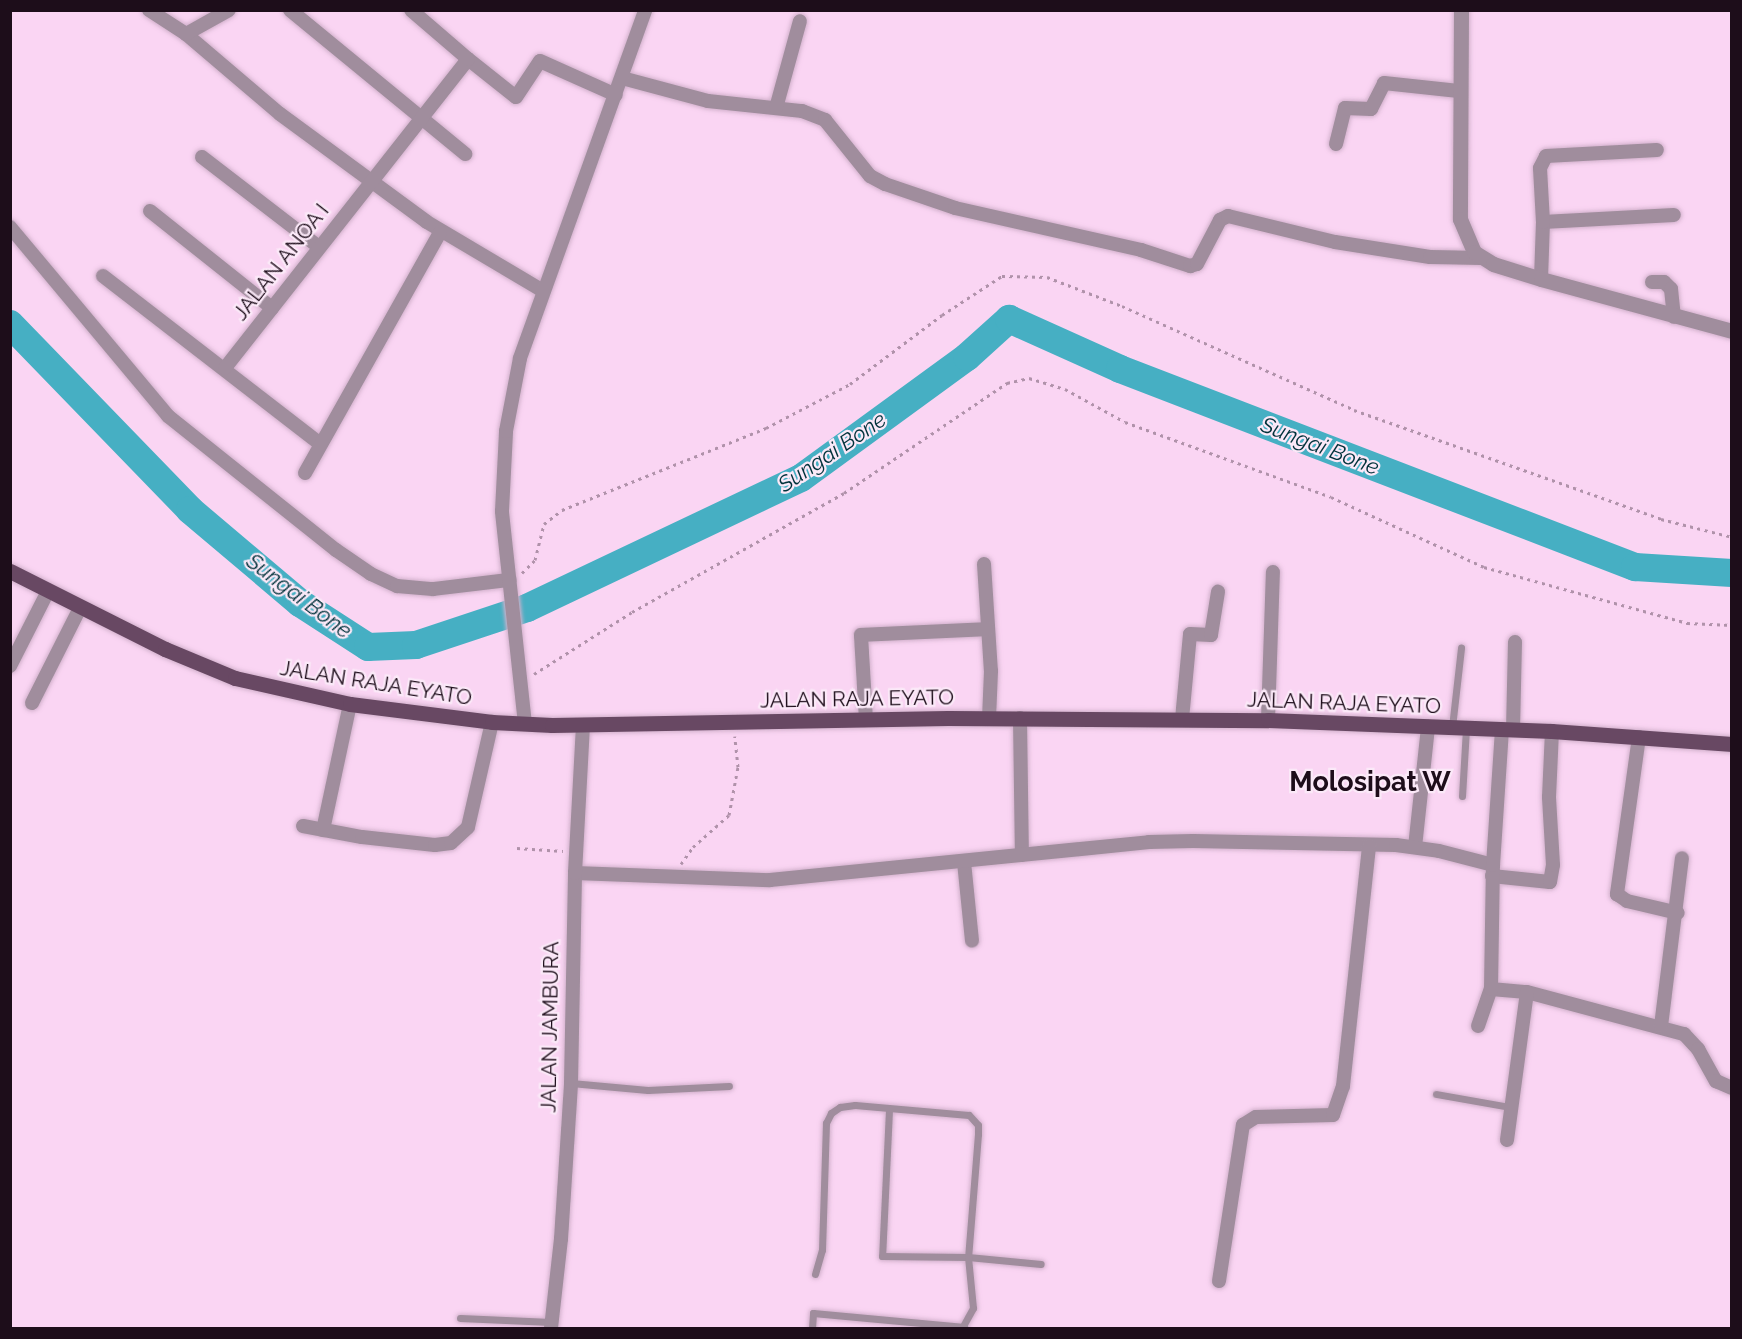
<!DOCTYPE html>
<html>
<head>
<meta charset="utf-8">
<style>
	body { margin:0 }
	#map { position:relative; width:1742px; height:1339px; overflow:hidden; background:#fad5f3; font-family:Raleway,sans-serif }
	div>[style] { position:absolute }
	.river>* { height:28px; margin:-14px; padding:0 14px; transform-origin:14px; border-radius:14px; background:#46afc3 }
	.path>* { height:3px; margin-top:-1.5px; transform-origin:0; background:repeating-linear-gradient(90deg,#b092aa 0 3px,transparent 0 7.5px) }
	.roads { filter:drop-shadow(0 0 2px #d2b1cc) drop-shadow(0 0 2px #d2b1cc) }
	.service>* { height:7px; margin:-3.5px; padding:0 3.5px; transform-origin:3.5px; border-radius:3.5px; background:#a08d9d }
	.minor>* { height:14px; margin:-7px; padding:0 7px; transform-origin:7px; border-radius:7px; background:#a08d9d }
	.tertiary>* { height:15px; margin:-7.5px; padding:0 7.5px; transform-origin:7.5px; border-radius:7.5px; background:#a08d9d }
	.primary>* { height:15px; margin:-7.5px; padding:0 7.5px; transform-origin:7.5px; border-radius:7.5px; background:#684863 }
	span { translate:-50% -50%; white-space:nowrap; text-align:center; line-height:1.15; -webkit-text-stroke:4.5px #fbe9f8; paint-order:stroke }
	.street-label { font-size:21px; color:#1d0d1a }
	.water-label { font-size:22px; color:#00323b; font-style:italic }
	.district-label { font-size:27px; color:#1d0d1a; font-weight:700 }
	.frame { position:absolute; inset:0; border:12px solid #1d0d1a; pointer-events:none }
</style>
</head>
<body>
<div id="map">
	<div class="river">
		<i style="left:10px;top:324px;width:259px;rotate:45.9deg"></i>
		<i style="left:190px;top:510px;width:144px;rotate:40.2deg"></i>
		<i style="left:300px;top:603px;width:81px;rotate:32.9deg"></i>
		<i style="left:368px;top:647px;width:48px;rotate:-2.4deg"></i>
		<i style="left:416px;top:645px;width:117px;rotate:-18.4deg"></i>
		<i style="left:527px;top:608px;width:303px;rotate:-25.4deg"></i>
		<i style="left:801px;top:478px;width:205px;rotate:-36.1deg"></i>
		<i style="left:967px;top:357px;width:57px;rotate:-42.1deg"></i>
		<i style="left:1009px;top:319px;width:122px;rotate:24.2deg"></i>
		<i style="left:1120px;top:369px;width:552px;rotate:21.03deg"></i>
		<i style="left:1635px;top:567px;width:97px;rotate:3.5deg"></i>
	</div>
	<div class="path">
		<i style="left:522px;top:573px;width:18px;rotate:-45deg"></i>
		<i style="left:535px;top:560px;width:37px;rotate:-76deg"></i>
		<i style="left:544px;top:524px;width:23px;rotate:-38deg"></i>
		<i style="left:562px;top:510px;width:220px;rotate:-21.9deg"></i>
		<i style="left:766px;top:428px;width:95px;rotate:-27.6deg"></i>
		<i style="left:850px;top:384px;width:115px;rotate:-36.9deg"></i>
		<i style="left:942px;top:315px;width:72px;rotate:-33deg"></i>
		<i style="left:1002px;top:276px;width:45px;rotate:1.3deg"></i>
		<i style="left:1047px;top:277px;width:80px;rotate:21.1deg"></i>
		<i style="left:1122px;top:306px;width:254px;rotate:24.1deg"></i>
		<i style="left:1354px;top:410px;width:326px;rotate:19.5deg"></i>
		<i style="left:1661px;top:519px;width:73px;rotate:14.2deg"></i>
		<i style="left:534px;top:674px;width:116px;rotate:-32.3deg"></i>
		<i style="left:632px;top:612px;width:243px;rotate:-29.3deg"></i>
		<i style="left:844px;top:493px;width:197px;rotate:-34deg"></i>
		<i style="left:1007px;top:383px;width:23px;rotate:-13deg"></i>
		<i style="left:1029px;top:378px;width:38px;rotate:17deg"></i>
		<i style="left:1065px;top:389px;width:68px;rotate:28.8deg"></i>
		<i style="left:1125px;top:422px;width:219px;rotate:20deg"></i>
		<i style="left:1331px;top:497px;width:168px;rotate:24.6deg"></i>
		<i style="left:1484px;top:567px;width:211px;rotate:15.4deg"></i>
		<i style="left:1687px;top:623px;width:45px;rotate:2.5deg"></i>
		<i style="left:517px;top:848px;width:46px;rotate:3.7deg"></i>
		<i style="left:681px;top:864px;width:21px;rotate:-55deg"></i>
		<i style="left:693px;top:847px;width:48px;rotate:-41.6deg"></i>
		<i style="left:729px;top:815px;width:49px;rotate:-79.4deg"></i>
		<i style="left:738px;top:767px;width:31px;rotate:-96deg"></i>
	</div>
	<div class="roads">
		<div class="service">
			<i style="left:1452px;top:727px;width:80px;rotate:-83.5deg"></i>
			<i style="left:1462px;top:796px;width:68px;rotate:-86.6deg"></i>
			<i style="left:571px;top:1083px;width:77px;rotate:5.2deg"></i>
			<i style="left:648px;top:1090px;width:81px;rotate:-2.8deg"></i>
			<i style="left:1436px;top:1094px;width:75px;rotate:10deg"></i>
			<i style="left:889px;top:1110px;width:146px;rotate:92.7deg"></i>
			<i style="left:882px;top:1256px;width:86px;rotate:0.7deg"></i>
			<i style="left:968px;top:1257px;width:73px;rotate:5.5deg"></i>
			<i style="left:815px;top:1274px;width:25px;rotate:-74deg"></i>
			<i style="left:822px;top:1250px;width:127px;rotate:-88.2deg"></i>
			<i style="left:826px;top:1123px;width:11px;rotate:-63deg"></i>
			<i style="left:831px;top:1113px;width:11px;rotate:-34deg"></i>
			<i style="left:840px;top:1107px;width:15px;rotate:-8deg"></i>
			<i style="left:855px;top:1105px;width:114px;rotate:5deg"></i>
			<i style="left:969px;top:1115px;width:13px;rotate:48deg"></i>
			<i style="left:978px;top:1125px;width:9px;rotate:90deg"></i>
			<i style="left:978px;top:1134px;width:123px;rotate:94.6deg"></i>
			<i style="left:968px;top:1257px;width:51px;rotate:84.4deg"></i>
			<i style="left:973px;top:1308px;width:23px;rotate:119deg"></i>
			<i style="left:460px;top:1318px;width:91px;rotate:2.5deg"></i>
			<i style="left:812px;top:1328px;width:15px;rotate:-86deg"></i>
			<i style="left:813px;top:1313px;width:152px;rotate:5.3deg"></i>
		</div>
		<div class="minor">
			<i style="left:149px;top:10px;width:44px;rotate:33deg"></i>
			<i style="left:186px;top:34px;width:123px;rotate:40.4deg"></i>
			<i style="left:280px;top:114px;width:182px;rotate:36.3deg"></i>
			<i style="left:427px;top:222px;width:135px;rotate:30.7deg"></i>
			<i style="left:290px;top:10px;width:227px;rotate:39.4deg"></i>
			<i style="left:186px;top:34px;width:49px;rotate:-29.2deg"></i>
			<i style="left:468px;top:59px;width:61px;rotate:38.4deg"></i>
			<i style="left:516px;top:97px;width:43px;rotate:-56.3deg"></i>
			<i style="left:540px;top:61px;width:83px;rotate:24.1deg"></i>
			<i style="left:622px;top:78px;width:89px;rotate:15deg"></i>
			<i style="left:708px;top:101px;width:95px;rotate:6.1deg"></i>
			<i style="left:802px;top:111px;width:25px;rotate:21deg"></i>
			<i style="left:825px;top:120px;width:72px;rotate:51.2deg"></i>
			<i style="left:870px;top:176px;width:17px;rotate:28deg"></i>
			<i style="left:885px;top:184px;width:74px;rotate:18.9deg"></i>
			<i style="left:955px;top:208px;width:191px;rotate:12.7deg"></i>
			<i style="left:1141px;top:250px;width:52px;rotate:18.1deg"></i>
			<i style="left:1190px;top:266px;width:7px;rotate:-16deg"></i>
			<i style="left:1197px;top:264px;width:50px;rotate:-62.4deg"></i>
			<i style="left:1220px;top:220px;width:9px;rotate:-27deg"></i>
			<i style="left:1228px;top:216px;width:110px;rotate:13.7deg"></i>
			<i style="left:1335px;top:242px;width:96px;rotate:9deg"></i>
			<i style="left:1430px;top:257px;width:51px;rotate:1.1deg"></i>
			<i style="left:776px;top:108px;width:90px;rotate:-74.6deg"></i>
			<i style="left:1336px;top:144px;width:37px;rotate:-76deg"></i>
			<i style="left:1345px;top:108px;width:26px;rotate:2deg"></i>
			<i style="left:1371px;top:109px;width:29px;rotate:-63deg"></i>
			<i style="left:1384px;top:83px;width:75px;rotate:6.1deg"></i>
			<i style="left:202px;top:157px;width:148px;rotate:37.6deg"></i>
			<i style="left:150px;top:211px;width:156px;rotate:38.5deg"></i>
			<i style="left:1543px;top:222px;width:131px;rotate:-3.1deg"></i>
			<i style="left:10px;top:227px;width:246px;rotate:50.1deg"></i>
			<i style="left:168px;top:416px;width:215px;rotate:38.6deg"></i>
			<i style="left:336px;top:550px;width:42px;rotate:34.4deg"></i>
			<i style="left:371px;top:574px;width:29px;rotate:25deg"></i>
			<i style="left:397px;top:586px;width:36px;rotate:5deg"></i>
			<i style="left:433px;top:589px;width:77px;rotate:-6.8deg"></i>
			<i style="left:103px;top:276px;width:274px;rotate:37.7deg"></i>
			<i style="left:1541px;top:279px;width:57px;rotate:-88deg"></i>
			<i style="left:1543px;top:222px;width:54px;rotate:-93.2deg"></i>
			<i style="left:1540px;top:168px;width:13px;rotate:-63deg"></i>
			<i style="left:1546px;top:156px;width:111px;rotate:-3.1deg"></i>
			<i style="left:1652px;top:282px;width:12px"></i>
			<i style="left:1664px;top:282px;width:10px;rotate:45deg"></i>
			<i style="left:1671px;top:289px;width:28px;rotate:84deg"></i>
			<i style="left:225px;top:368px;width:393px;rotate:-51.8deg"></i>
			<i style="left:468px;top:59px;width:75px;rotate:-139.3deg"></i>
			<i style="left:305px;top:473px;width:276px;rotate:-60.7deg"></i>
			<i style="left:984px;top:564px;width:107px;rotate:86.3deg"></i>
			<i style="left:991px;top:671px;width:47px;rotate:92.4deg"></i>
			<i style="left:10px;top:666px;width:84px;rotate:-63.1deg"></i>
			<i style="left:32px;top:703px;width:106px;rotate:-63.2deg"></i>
			<i style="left:1020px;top:718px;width:137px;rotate:89.2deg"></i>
			<i style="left:1182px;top:719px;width:85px;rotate:-84.6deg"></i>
			<i style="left:1190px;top:634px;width:21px;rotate:3deg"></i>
			<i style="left:1211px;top:635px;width:44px;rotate:-80.8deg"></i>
			<i style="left:866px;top:720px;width:85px;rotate:-93.4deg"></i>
			<i style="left:861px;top:635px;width:127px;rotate:-2.7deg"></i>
			<i style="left:1268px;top:720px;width:148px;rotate:-88.1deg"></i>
			<i style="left:525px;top:724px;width:214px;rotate:-96.2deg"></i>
			<i style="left:502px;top:511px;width:80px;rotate:-87.1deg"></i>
			<i style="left:506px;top:431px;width:74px;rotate:-79.1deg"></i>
			<i style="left:520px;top:358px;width:370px;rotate:-70.2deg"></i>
			<i style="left:1513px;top:730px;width:88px;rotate:-88.7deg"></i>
			<i style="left:1639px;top:737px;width:159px;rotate:98deg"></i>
			<i style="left:1617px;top:894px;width:12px;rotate:35deg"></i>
			<i style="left:1627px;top:901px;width:52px;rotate:13.2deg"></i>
			<i style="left:303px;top:826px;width:60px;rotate:10.6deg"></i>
			<i style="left:362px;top:837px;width:73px;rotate:6.3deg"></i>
			<i style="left:435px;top:845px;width:16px;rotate:-7deg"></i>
			<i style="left:451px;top:843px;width:23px;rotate:-43deg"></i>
			<i style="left:468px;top:827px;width:108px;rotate:-77.1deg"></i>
			<i style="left:323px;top:830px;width:129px;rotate:-77.9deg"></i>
			<i style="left:1415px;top:847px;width:121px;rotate:-83.8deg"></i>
			<i style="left:964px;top:862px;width:79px;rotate:84.2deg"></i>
			<i style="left:575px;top:873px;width:195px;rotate:2.1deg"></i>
			<i style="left:770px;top:880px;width:381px;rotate:-5.7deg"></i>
			<i style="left:1149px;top:842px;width:44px;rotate:-1.3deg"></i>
			<i style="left:1193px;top:841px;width:203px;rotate:1.1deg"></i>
			<i style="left:1396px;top:845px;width:43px;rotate:7.9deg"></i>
			<i style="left:1439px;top:851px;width:56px;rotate:14.5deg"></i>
			<i style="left:1492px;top:876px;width:58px;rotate:5.9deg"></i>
			<i style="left:1550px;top:882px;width:17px;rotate:-80deg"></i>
			<i style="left:1553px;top:865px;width:68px;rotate:-93.4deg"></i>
			<i style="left:1549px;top:797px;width:66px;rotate:-87.4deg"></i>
			<i style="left:1491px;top:989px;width:36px;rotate:5deg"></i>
			<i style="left:1527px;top:992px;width:163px;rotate:15deg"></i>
			<i style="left:1684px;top:1034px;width:21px;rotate:47deg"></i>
			<i style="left:1698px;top:1049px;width:37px;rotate:61deg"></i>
			<i style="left:1716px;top:1081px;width:17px;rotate:24deg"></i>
			<i style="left:1478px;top:1026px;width:39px;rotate:-71deg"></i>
			<i style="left:1491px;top:989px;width:124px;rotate:-89.1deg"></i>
			<i style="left:1493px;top:865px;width:136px;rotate:-86.2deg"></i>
			<i style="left:1661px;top:1026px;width:169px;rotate:-82.9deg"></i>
			<i style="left:1507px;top:1140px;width:149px;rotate:-82.3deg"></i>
			<i style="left:1219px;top:1281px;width:158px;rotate:-81.3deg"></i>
			<i style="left:1243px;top:1125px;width:15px;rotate:-32deg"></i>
			<i style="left:1256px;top:1117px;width:77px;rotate:-1.5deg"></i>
			<i style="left:1333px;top:1115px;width:31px;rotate:-71deg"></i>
			<i style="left:1343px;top:1086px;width:242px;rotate:-83.8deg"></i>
			<i style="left:551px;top:1328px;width:90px;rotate:-83.6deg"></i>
			<i style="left:561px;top:1239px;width:156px;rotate:-86.3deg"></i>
			<i style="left:571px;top:1083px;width:210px;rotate:-88.9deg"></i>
			<i style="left:575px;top:873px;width:148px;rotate:-86.9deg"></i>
		</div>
		<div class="tertiary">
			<i style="left:1461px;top:10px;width:209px;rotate:90.3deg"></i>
			<i style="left:1460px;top:219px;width:36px;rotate:67deg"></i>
			<i style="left:1474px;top:252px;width:22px;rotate:32deg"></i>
			<i style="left:1493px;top:264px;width:50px;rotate:17.4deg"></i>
			<i style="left:1541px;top:279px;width:198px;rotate:15.2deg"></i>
		</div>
		<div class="primary">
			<i style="left:10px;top:571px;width:174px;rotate:26.7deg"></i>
			<i style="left:165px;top:649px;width:76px;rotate:22.5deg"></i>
			<i style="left:235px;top:678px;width:118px;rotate:12.7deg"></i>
			<i style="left:350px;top:704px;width:143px;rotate:7.2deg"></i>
			<i style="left:492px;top:722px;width:60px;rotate:2.9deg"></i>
			<i style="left:552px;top:725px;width:396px;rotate:-1deg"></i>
			<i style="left:948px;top:718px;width:320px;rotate:0.4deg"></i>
			<i style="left:1268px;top:720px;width:284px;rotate:2.2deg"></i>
			<i style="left:1552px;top:731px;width:180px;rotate:4.1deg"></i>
		</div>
	</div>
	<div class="street-label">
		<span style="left:281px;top:262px;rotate:-52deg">JALAN ANOA I</span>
		<span style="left:376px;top:683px;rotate:9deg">JALAN RAJA EYATO</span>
		<span style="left:857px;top:699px;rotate:-1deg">JALAN RAJA EYATO</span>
		<span style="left:1344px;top:703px;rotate:2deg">JALAN RAJA EYATO</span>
		<span style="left:550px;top:1027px;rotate:-89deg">JALAN JAMBURA</span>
	</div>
	<div class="water-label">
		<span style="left:1320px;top:446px;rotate:21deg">Sungai Bone</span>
		<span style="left:832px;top:452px;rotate:-34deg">Sungai Bone</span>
		<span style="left:299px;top:596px;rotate:37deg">Sungai Bone</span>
	</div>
	<div class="district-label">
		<span style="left:1370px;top:782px">Molosipat W</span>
	</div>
	<div class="frame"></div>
</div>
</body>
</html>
